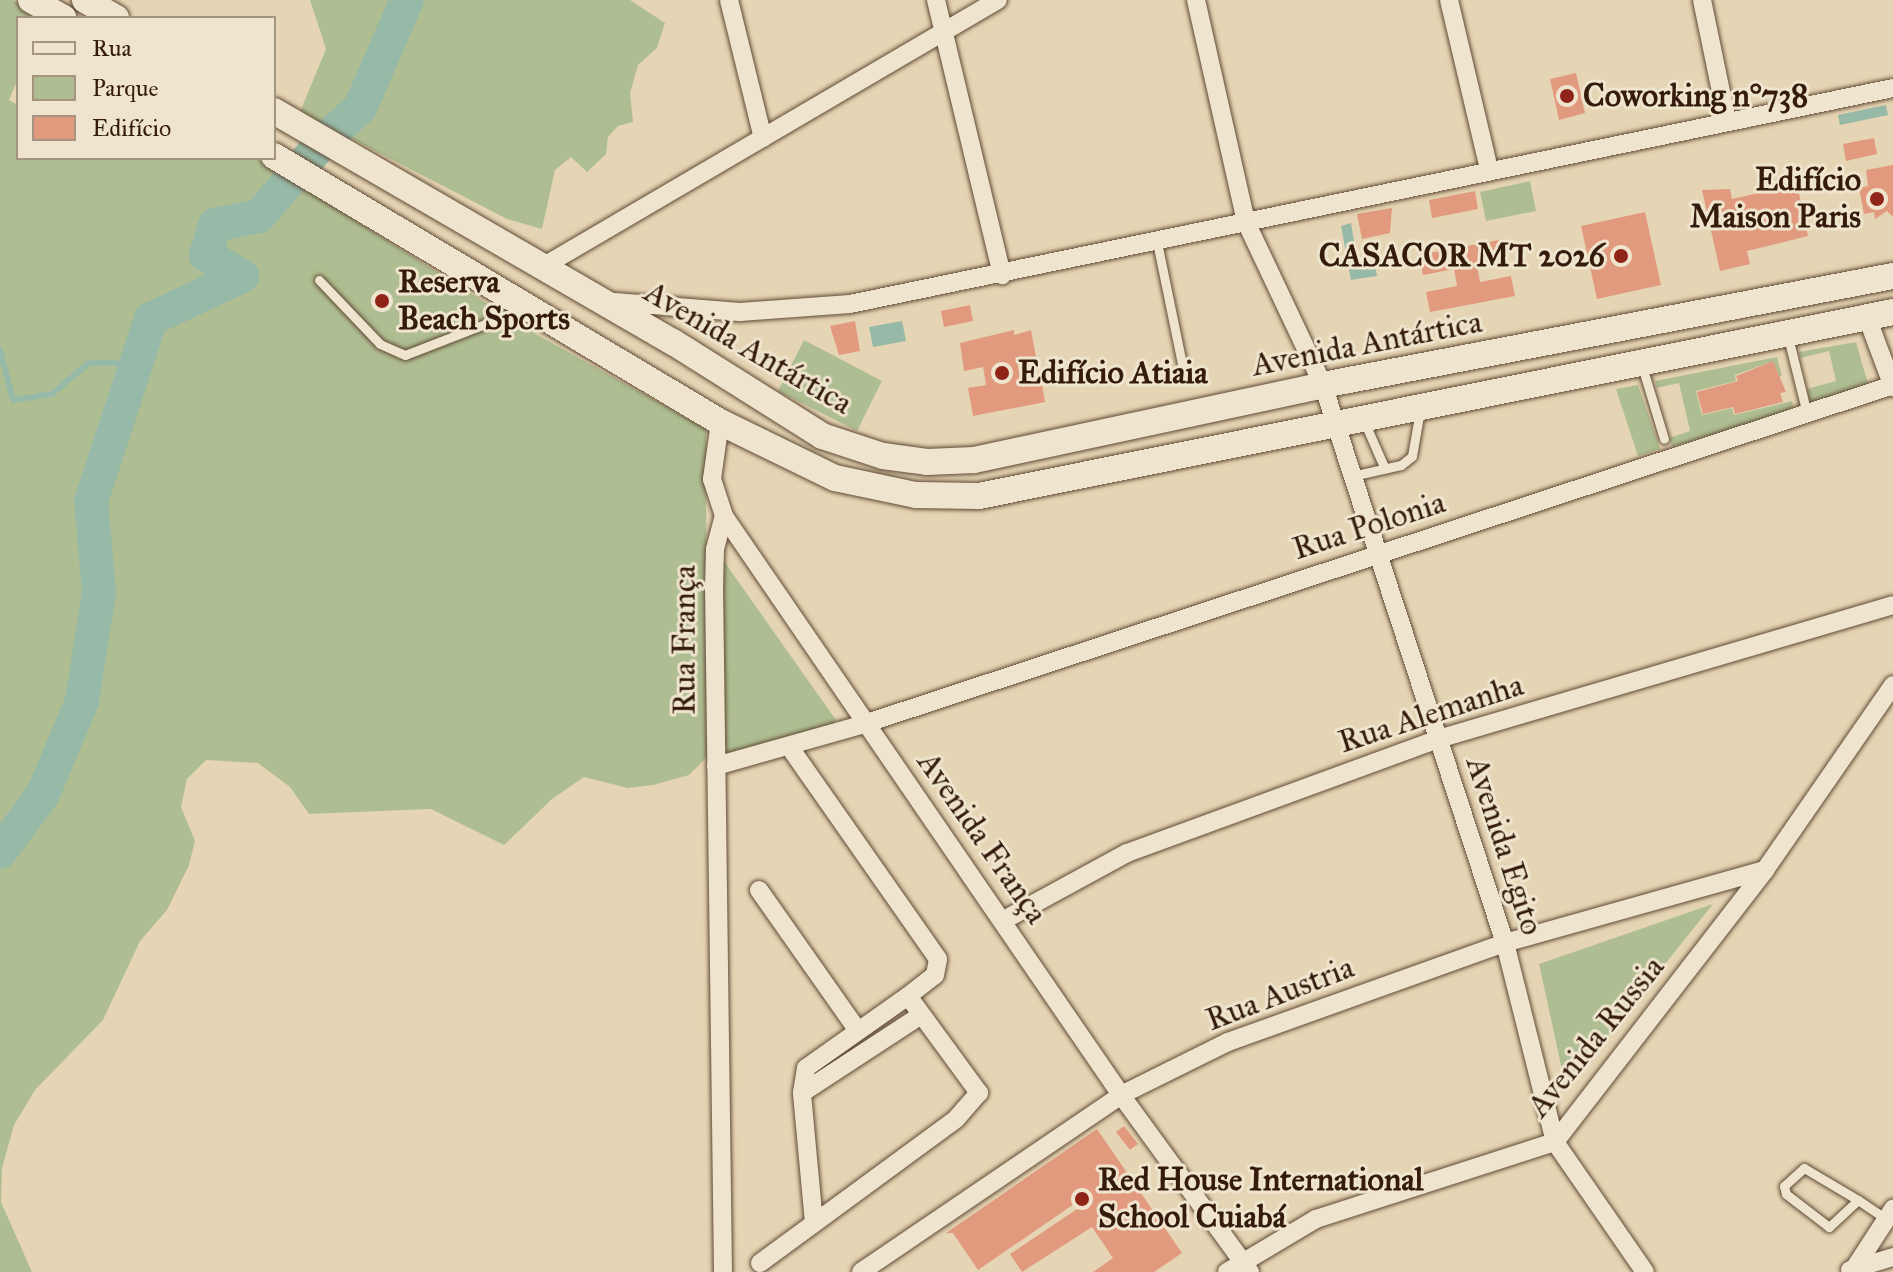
<!DOCTYPE html>
<html>
<head>
<meta charset="utf-8">
<style>
	body { margin:0 }
	#map { position:relative; width:1893px; height:1272px; overflow:hidden; background:#e6d5b4; font-family:"IM FELL Great Primer",serif }
	div>[style] { position:absolute }
	.green>* { inset:0; background:#afbe92 }
	.water>* { inset:0; background:#97b9a7 }
	.stream>* { height:6px; margin:-3px; padding:0 3px; transform-origin:3px; border-radius:3px; background:#97b9a7 }
	.river>* { height:34px; margin:-17px; padding:0 17px; transform-origin:17px; border-radius:17px; background:#97b9a7 }
	.building>* { inset:0; background:#e29a7e }
	.roads { filter:drop-shadow(0 0 2px #604a35) drop-shadow(0 0 2px #604a35) }
	.lane>* { height:9px; margin:-4.5px; padding:0 4.5px; transform-origin:4.5px; border-radius:4.5px; background:#efe4ce }
	.street>* { height:18px; margin:-9px; padding:0 9px; transform-origin:9px; border-radius:9px; background:#efe4ce }
	.secondary>* { height:26px; margin:-13px; padding:0 13px; transform-origin:13px; border-radius:13px; background:#efe4ce }
	.dots>* { width:22px; height:22px; translate:-50% -50%; box-sizing:border-box; border:4px solid #efe4ce; border-radius:50% }
	span { translate:-50% -50%; white-space:nowrap; text-align:center; line-height:1.15; -webkit-text-stroke:6px #efe4ce; paint-order:stroke }
	.poi-label { font-size:32px; color:#341b0b; font-weight:700 }
	.left { translate:0 -50%; text-align:left }
	.right { translate:-100% -50%; text-align:right }
	.street-label { font-size:32px; color:#341b0b }
	.legend { position:absolute; left:16px; top:16px; width:260px; height:144px; box-sizing:border-box; background:#efe4ce; border:2px solid #a49480; margin:0; padding:10px 14px; list-style:none; font-size:24px; color:#341b0b }
	.legend li { display:flex; align-items:center; gap:16px; height:40px }
	.legend b { width:40px; border:2px solid #a49480 }
</style>
</head>
<body>
<div id="map">
	<div class="green">
		<i style="clip-path:polygon(0 0,13px 0,42px 18px,18px 18px,18px 79px,9px 100px,18px 105px,18px 158px,256px 158px,534px 333px,706px 429px,707px 757px,689px 775px,653px 785px,628px 788px,584px 777px,552px 799px,504px 845px,431px 809px,309px 814px,290px 787px,258px 763px,206px 760px,187px 779px,181px 807px,195px 841px,189px 865px,167px 910px,140px 941px,103px 1020px,35px 1090px,14px 1125px,2px 1168px,1px 1202px,32px 1272px,0 1272px)"></i>
		<i style="clip-path:polygon(310px 0,630px 0,665px 23px,657px 48px,638px 65px,630px 93px,633px 122px,618px 126px,608px 137px,606px 154px,587px 172px,571px 157px,555px 170px,542px 229px,507px 219px,300px 112px,326px 49px)"></i>
		<i style="clip-path:polygon(1530px 181px,1536px 211px,1486px 221px,1480px 192px)"></i>
		<i style="clip-path:polygon(804px 340px,882px 381px,857px 431px,778px 391px)"></i>
		<i style="clip-path:polygon(1856px 342px,1868px 384px,1810px 403px,1807px 389px,1836px 381px,1829px 351px,1801px 358px,1799px 352px)"></i>
		<i style="clip-path:polygon(1777px 357px,1782px 376px,1777px 377px,1773px 361px,1735px 375px,1736px 381px,1696px 391px,1702px 415px,1732px 408px,1734px 415px,1792px 401px,1794px 410px,1672px 447px,1669px 438px,1690px 431px,1679px 383px,1657px 388px,1655px 381px)"></i>
		<i style="clip-path:polygon(1638px 385px,1660px 449px,1638px 456px,1616px 389px)"></i>
		<i style="clip-path:polygon(723px 560px,836px 720px,830px 728px,727px 755px,721px 744px)"></i>
		<i style="clip-path:polygon(1713px 904px,1566px 1088px,1539px 964px)"></i>
	</div>
	<div class="water">
		<i style="clip-path:polygon(1886px 105px,1888px 115px,1840px 125px,1838px 115px)"></i>
		<i style="clip-path:polygon(1351px 223px,1358px 265px,1374px 262px,1377px 276px,1351px 280px,1341px 226px)"></i>
		<i style="clip-path:polygon(902px 321px,906px 341px,873px 347px,869px 327px)"></i>
	</div>
	<div class="stream">
		<i style="left:0;top:350px;width:52px;rotate:75.4deg"></i>
		<i style="left:13px;top:400px;width:39px;rotate:-9deg"></i>
		<i style="left:52px;top:394px;width:48px;rotate:-40deg"></i>
		<i style="left:89px;top:363px;width:52px"></i>
	</div>
	<div class="river">
		<i style="left:0;top:852px;width:72px;rotate:-53.4deg"></i>
		<i style="left:43px;top:794px;width:101px;rotate:-67.2deg"></i>
		<i style="left:82px;top:701px;width:110px;rotate:-81.1deg"></i>
		<i style="left:99px;top:592px;width:91px;rotate:-95deg"></i>
		<i style="left:91px;top:501px;width:192px;rotate:-71.8deg"></i>
		<i style="left:151px;top:319px;width:101px;rotate:-25.3deg"></i>
		<i style="left:242px;top:276px;width:42px;rotate:-149.7deg"></i>
		<i style="left:206px;top:255px;width:31px;rotate:-73deg"></i>
		<i style="left:215px;top:225px;width:45px;rotate:-11.6deg"></i>
		<i style="left:259px;top:216px;width:103px;rotate:-49.3deg"></i>
		<i style="left:326px;top:138px;width:45px;rotate:-41.4deg"></i>
		<i style="left:360px;top:108px;width:118px;rotate:-66.5deg"></i>
	</div>
	<div class="building">
		<i style="clip-path:polygon(1576px 73px,1585px 113px,1559px 120px,1550px 79px)"></i>
		<i style="clip-path:polygon(1874px 138px,1877px 154px,1846px 161px,1843px 144px)"></i>
		<i style="clip-path:polygon(1893px 165px,1893px 217px,1887px 211px,1875px 219px,1874px 212px,1864px 214px,1859px 188px,1868px 186px,1866px 170px)"></i>
		<i style="clip-path:polygon(1797px 184px,1808px 236px,1747px 251px,1750px 264px,1720px 271px,1702px 190px,1730px 189px,1732px 199px)"></i>
		<i style="clip-path:polygon(1475px 191px,1478px 209px,1432px 218px,1429px 200px)"></i>
		<i style="clip-path:polygon(1392px 208px,1390px 233px,1362px 239px,1357px 214px)"></i>
		<i style="clip-path:polygon(1645px 212px,1661px 285px,1597px 299px,1581px 226px)"></i>
		<i style="clip-path:polygon(1504px 239px,1508px 259px,1477px 265px,1480px 282px,1511px 276px,1515px 296px,1430px 312px,1426px 292px,1457px 286px,1454px 269px,1423px 275px,1419px 255px)"></i>
		<i style="clip-path:polygon(970px 305px,973px 321px,944px 327px,941px 311px)"></i>
		<i style="clip-path:polygon(855px 321px,860px 351px,839px 355px,830px 326px)"></i>
		<i style="clip-path:polygon(1014px 330px,1014px 335px,1031px 330px,1036px 357px,1017px 361px,1020px 378px,1040px 374px,1045px 402px,973px 416px,968px 388px,986px 385px,983px 367px,964px 371px,960px 343px)"></i>
		<i style="clip-path:polygon(1773px 361px,1786px 392px,1780px 393px,1783px 402px,1735px 414px,1733px 407px,1703px 414px,1697px 392px,1738px 381px,1736px 376px)"></i>
		<i style="clip-path:polygon(1124px 1126px,1138px 1144px,1130px 1150px,1116px 1132px)"></i>
		<i style="clip-path:polygon(1097px 1129px,1182px 1253px,1154px 1272px,1093px 1272px,1113px 1258px,1092px 1227px,1022px 1272px,1010px 1254px,1080px 1207px,1077px 1202px,978px 1270px,953px 1233px,946px 1233px)"></i>
	</div>
	<div class="roads">
		<div class="lane">
			<i style="left:1157px;top:242px;width:125px;rotate:78.4deg"></i>
			<i style="left:319px;top:280px;width:88px;rotate:46.4deg"></i>
			<i style="left:380px;top:344px;width:27px;rotate:24deg"></i>
			<i style="left:405px;top:355px;width:124px;rotate:-21.2deg"></i>
			<i style="left:1788px;top:337px;width:79px;rotate:76.1deg"></i>
			<i style="left:1642px;top:366px;width:76px;rotate:73.2deg"></i>
			<i style="left:1364px;top:421px;width:52px;rotate:66.4deg"></i>
			<i style="left:1352px;top:476px;width:50px;rotate:-12.7deg"></i>
			<i style="left:1401px;top:465px;width:14px;rotate:-39deg"></i>
			<i style="left:1412px;top:456px;width:47px;rotate:-80.1deg"></i>
			<i style="left:1858px;top:1200px;width:40px;rotate:137deg"></i>
			<i style="left:1829px;top:1227px;width:54px;rotate:-142.5deg"></i>
			<i style="left:1786px;top:1194px;width:8px;rotate:-104deg"></i>
			<i style="left:1784px;top:1186px;width:27px;rotate:-42deg"></i>
			<i style="left:1804px;top:1168px;width:63px;rotate:30.7deg"></i>
			<i style="left:1858px;top:1200px;width:34px;rotate:34deg"></i>
		</div>
		<div class="street">
			<i style="left:729px;top:0;width:142px;rotate:76.2deg"></i>
			<i style="left:936px;top:0;width:283px;rotate:76.5deg"></i>
			<i style="left:1196px;top:0;width:228px;rotate:77.3deg"></i>
			<i style="left:1246px;top:222px;width:180px;rotate:64.7deg"></i>
			<i style="left:1323px;top:385px;width:587px;rotate:71.94deg"></i>
			<i style="left:1505px;top:943px;width:205px;rotate:75.9deg"></i>
			<i style="left:1555px;top:1142px;width:158px;rotate:55.3deg"></i>
			<i style="left:1449px;top:0;width:174px;rotate:76.7deg"></i>
			<i style="left:1702px;top:0;width:124px;rotate:78.3deg"></i>
			<i style="left:544px;top:266px;width:526px;rotate:-30.37deg"></i>
			<i style="left:615px;top:302px;width:125px;rotate:4.6deg"></i>
			<i style="left:740px;top:312px;width:110px;rotate:-4.2deg"></i>
			<i style="left:850px;top:304px;width:1065px;rotate:-11.7deg"></i>
			<i style="left:1867px;top:317px;width:75px;rotate:69.6deg"></i>
			<i style="left:720px;top:422px;width:58px;rotate:98deg"></i>
			<i style="left:712px;top:479px;width:39px;rotate:72deg"></i>
			<i style="left:724px;top:516px;width:702px;rotate:55.56deg"></i>
			<i style="left:1121px;top:1095px;width:219px;rotate:53.9deg"></i>
			<i style="left:716px;top:766px;width:154px;rotate:-15.8deg"></i>
			<i style="left:864px;top:724px;width:1083px;rotate:-18.23deg"></i>
			<i style="left:759px;top:890px;width:169px;rotate:54.9deg"></i>
			<i style="left:1004px;top:920px;width:140px;rotate:-28.6deg"></i>
			<i style="left:1127px;top:853px;width:331px;rotate:-20.1deg"></i>
			<i style="left:1438px;top:739px;width:474px;rotate:-16.4deg"></i>
			<i style="left:802px;top:1093px;width:142px;rotate:-33.2deg"></i>
			<i style="left:814px;top:1223px;width:131px;rotate:-95.3deg"></i>
			<i style="left:802px;top:1093px;width:25px;rotate:-81deg"></i>
			<i style="left:806px;top:1068px;width:125px;rotate:-35.2deg"></i>
			<i style="left:760px;top:1263px;width:243px;rotate:-36.3deg"></i>
			<i style="left:956px;top:1119px;width:35px;rotate:-49deg"></i>
			<i style="left:979px;top:1093px;width:120px;rotate:-126.2deg"></i>
			<i style="left:908px;top:996px;width:34px;rotate:-38deg"></i>
			<i style="left:935px;top:975px;width:16px;rotate:-79deg"></i>
			<i style="left:938px;top:959px;width:260px;rotate:-125deg"></i>
			<i style="left:1850px;top:1270px;width:45px;rotate:-16.8deg"></i>
			<i style="left:723px;top:1272px;width:683px;rotate:-90.75deg"></i>
			<i style="left:714px;top:589px;width:40px;rotate:-88.6deg"></i>
			<i style="left:715px;top:549px;width:34px;rotate:-75deg"></i>
			<i style="left:861px;top:1272px;width:315px;rotate:-34.2deg"></i>
			<i style="left:1121px;top:1095px;width:119px;rotate:-26.4deg"></i>
			<i style="left:1228px;top:1042px;width:294px;rotate:-19.7deg"></i>
			<i style="left:1505px;top:943px;width:270px;rotate:-15.7deg"></i>
			<i style="left:1227px;top:1272px;width:104px;rotate:-30.8deg"></i>
			<i style="left:1316px;top:1219px;width:251px;rotate:-17.9deg"></i>
			<i style="left:1555px;top:1142px;width:344px;rotate:-52.3deg"></i>
			<i style="left:1765px;top:870px;width:225px;rotate:-55.3deg"></i>
			<i style="left:1862px;top:1272px;width:9px;rotate:-159deg"></i>
			<i style="left:1854px;top:1269px;width:72px;rotate:-57deg"></i>
		</div>
		<div class="secondary">
			<i style="left:31px;top:0;width:37px;rotate:29deg"></i>
			<i style="left:85px;top:0;width:36px;rotate:30deg"></i>
			<i style="left:274px;top:111px;width:461px;rotate:30.1deg"></i>
			<i style="left:673px;top:342px;width:176px;rotate:32.2deg"></i>
			<i style="left:822px;top:436px;width:64px;rotate:18.2deg"></i>
			<i style="left:883px;top:456px;width:44px;rotate:7.8deg"></i>
			<i style="left:927px;top:462px;width:47px;rotate:-2.4deg"></i>
			<i style="left:974px;top:460px;width:357px;rotate:-12.1deg"></i>
			<i style="left:1323px;top:385px;width:580px;rotate:-10.83deg"></i>
			<i style="left:274px;top:156px;width:519px;rotate:30.81deg"></i>
			<i style="left:720px;top:422px;width:128px;rotate:26deg"></i>
			<i style="left:835px;top:478px;width:83px;rotate:11.9deg"></i>
			<i style="left:916px;top:495px;width:63px;rotate:0.9deg"></i>
			<i style="left:979px;top:496px;width:932px;rotate:-11.38deg"></i>
		</div>
	</div>
	<div class="dots">
		<i style="left:1567px;top:96px;background:#8f2418"></i>
		<i style="left:1877px;top:199px;background:#8f2418"></i>
		<i style="left:1621px;top:256px;background:#8f2418"></i>
		<i style="left:382px;top:301px;background:#8f2418"></i>
		<i style="left:1002px;top:373px;background:#8f2418"></i>
		<i style="left:1082px;top:1199px;background:#8f2418"></i>
	</div>
	<div class="poi-label">
		<span class="left" style="left:1583px;top:96px">Coworking n°738</span>
		<span class="right" style="left:1861px;top:199px">Edifício<br>Maison Paris</span>
		<span class="right" style="left:1605px;top:256px">CASACOR MT 2026</span>
		<span class="left" style="left:398px;top:301px">Reserva<br>Beach Sports</span>
		<span class="left" style="left:1018px;top:373px">Edifício Atiaia</span>
		<span class="left" style="left:1098px;top:1199px">Red House International<br>School Cuiabá</span>
	</div>
	<div class="street-label">
		<span style="left:1367px;top:344px;rotate:-11deg">Avenida Antártica</span>
		<span style="left:748px;top:348px;rotate:30deg">Avenida Antártica</span>
		<span style="left:1369px;top:526px;rotate:-18deg">Rua Polonia</span>
		<span style="left:685px;top:640px;rotate:-90deg">Rua França</span>
		<span style="left:1431px;top:714px;rotate:-18deg">Rua Alemanha</span>
		<span style="left:982px;top:838px;rotate:55deg">Avenida França</span>
		<span style="left:1504px;top:846px;rotate:72deg">Avenida Egito</span>
		<span style="left:1280px;top:994px;rotate:-21deg">Rua Austria</span>
		<span style="left:1596px;top:1037px;rotate:-51deg">Avenida Russia</span>
	</div>
	<ul class="legend">
	<li><b style="height:10px;background:#efe4ce"></b>Rua</li>
	<li><b style="height:22px;background:#afbe92"></b>Parque</li>
	<li><b style="height:22px;background:#e29a7e"></b>Edifício</li>
	</ul>
</div>
</body>
</html>
